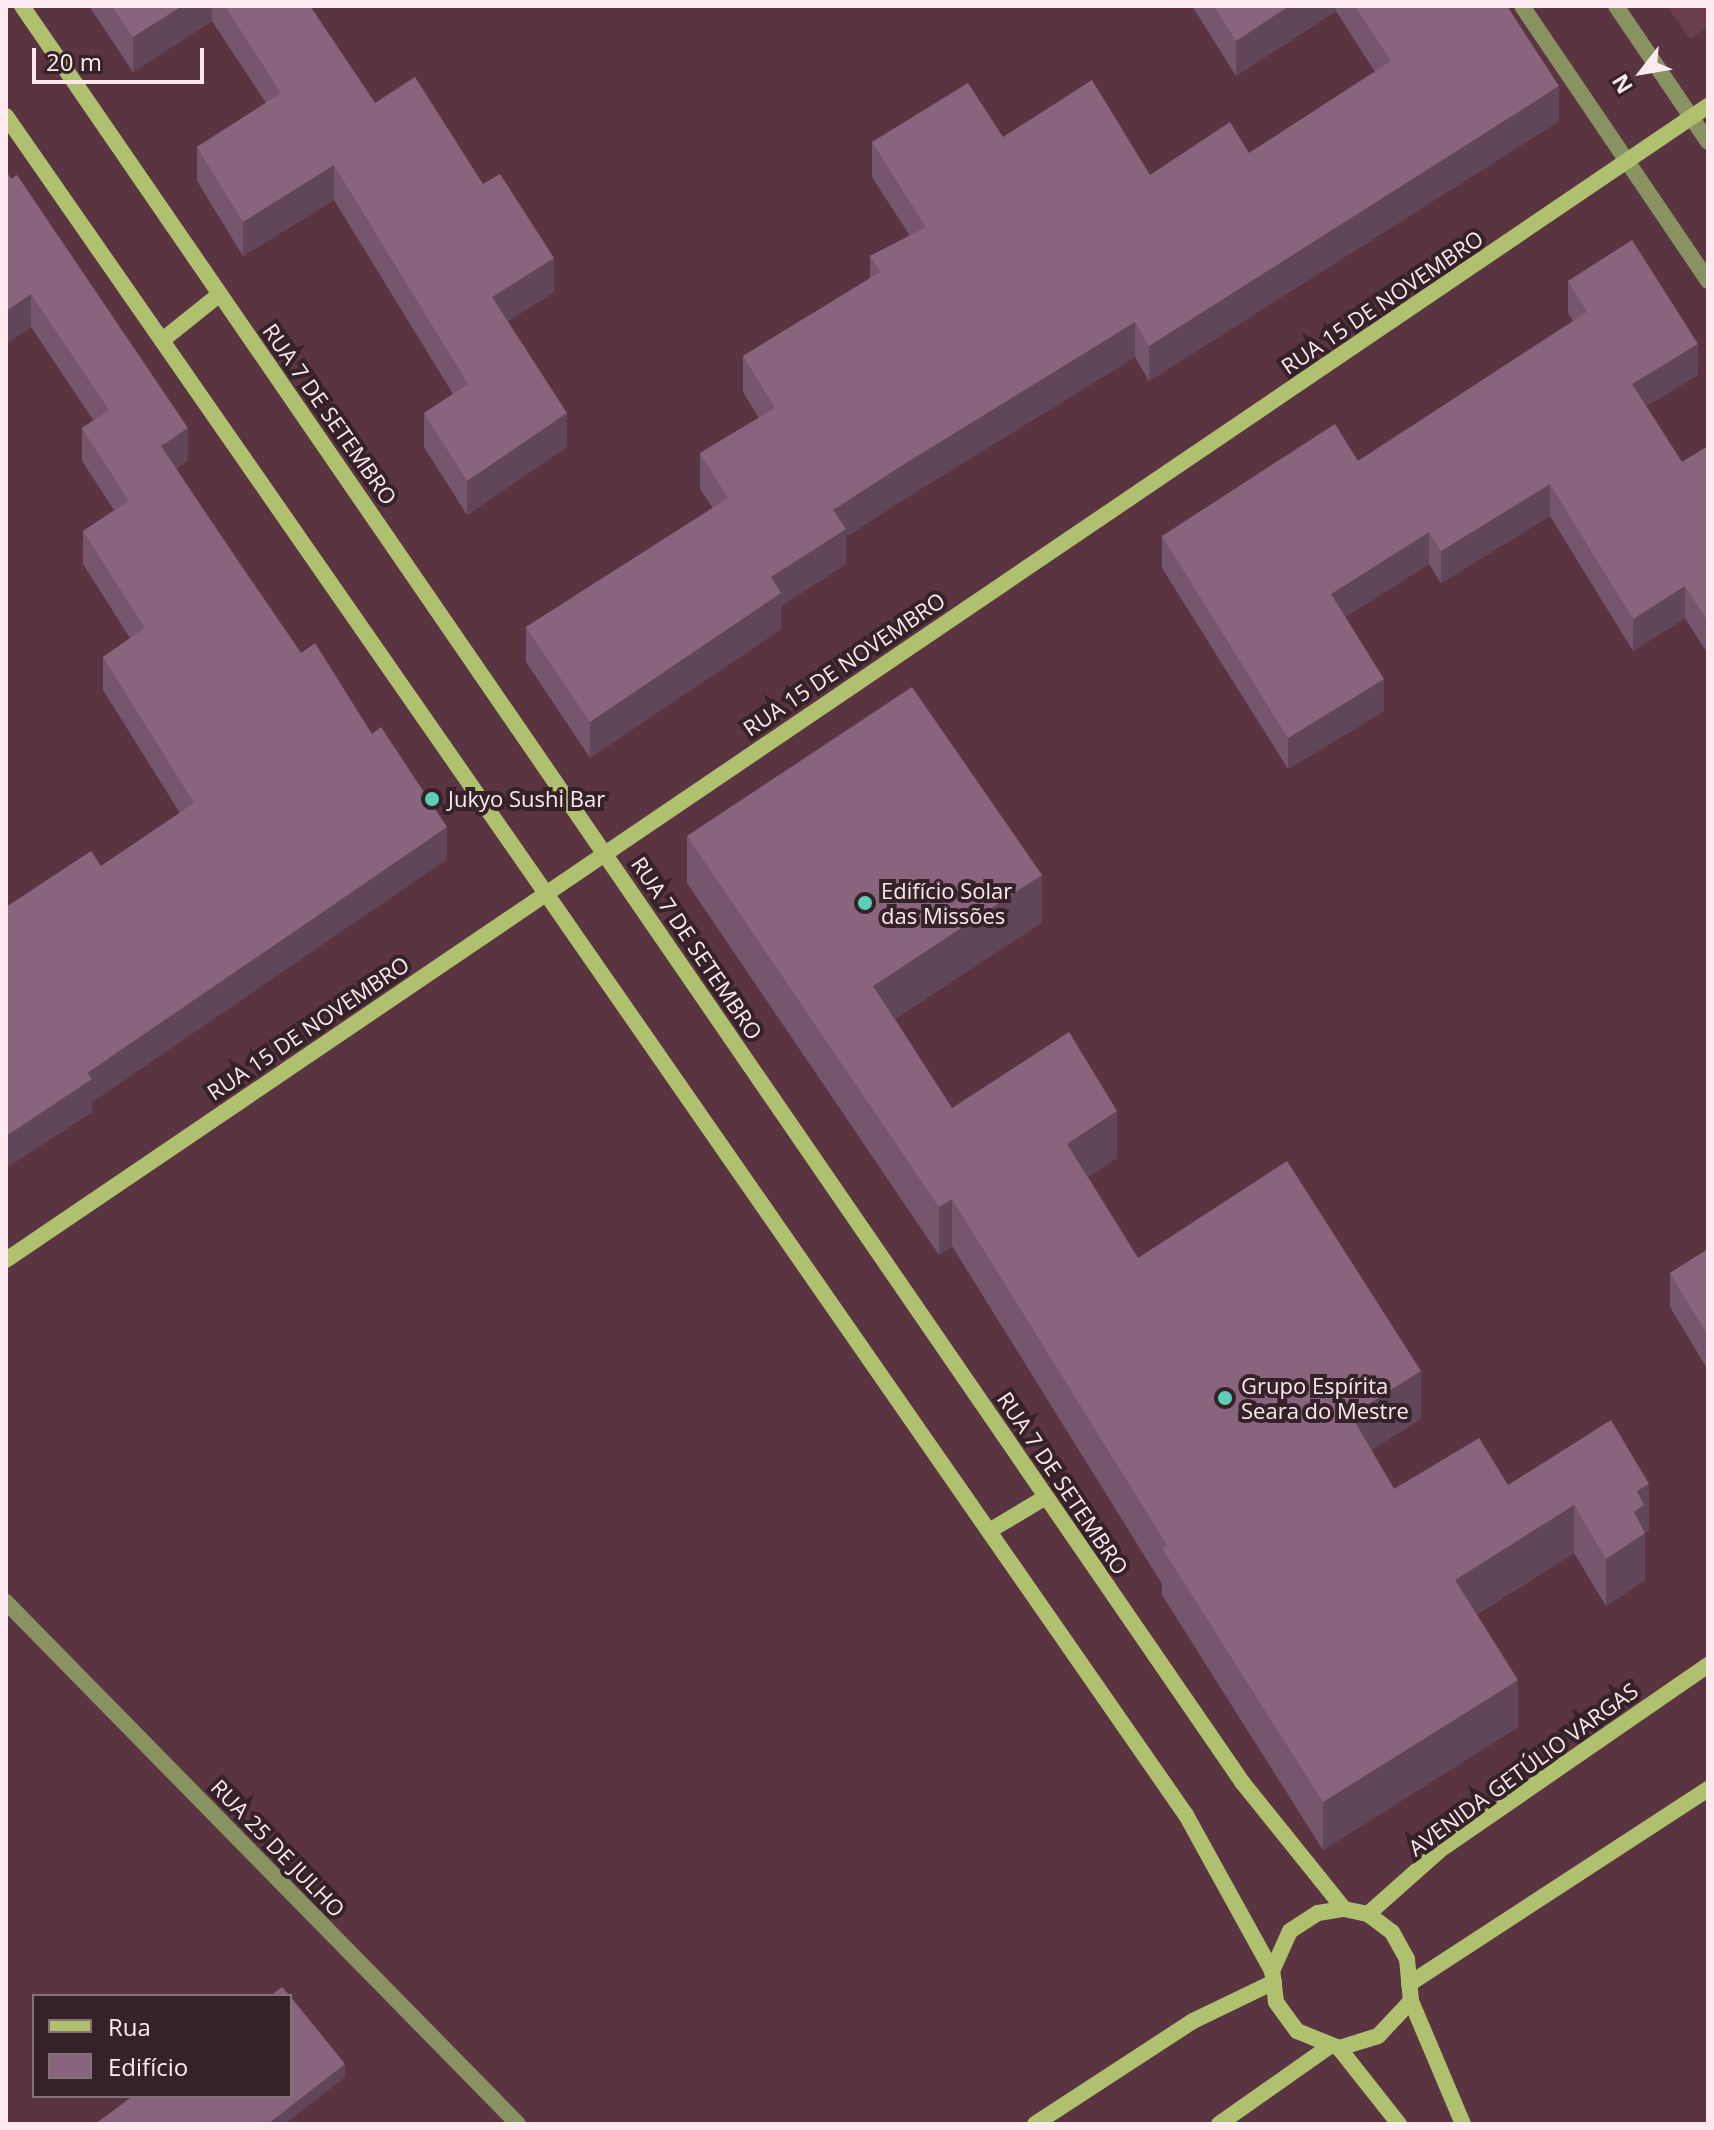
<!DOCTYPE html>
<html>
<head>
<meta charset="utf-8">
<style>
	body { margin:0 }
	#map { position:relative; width:1714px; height:2130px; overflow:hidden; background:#5b3441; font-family:"Open Sans",sans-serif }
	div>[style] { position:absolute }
	.built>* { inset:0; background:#6b3e4e }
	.street>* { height:16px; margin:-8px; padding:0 8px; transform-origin:8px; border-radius:8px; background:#889361 }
	.secondary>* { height:16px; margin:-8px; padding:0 8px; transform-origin:8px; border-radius:8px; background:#afc16f }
	.wall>* { inset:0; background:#76566c }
	.shaded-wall>* { inset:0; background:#604658 }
	.building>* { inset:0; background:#89647d }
	.dots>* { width:22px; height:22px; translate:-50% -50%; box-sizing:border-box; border:4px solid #352228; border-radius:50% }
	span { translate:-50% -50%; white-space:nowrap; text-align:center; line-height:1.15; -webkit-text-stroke:8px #352228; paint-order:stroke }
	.street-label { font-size:22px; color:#fde9ee }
	.poi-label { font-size:22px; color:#fde9ee }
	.left { translate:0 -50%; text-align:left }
	.frame { position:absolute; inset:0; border:8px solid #fde9ee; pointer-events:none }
	.legend { position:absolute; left:32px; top:1994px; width:260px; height:104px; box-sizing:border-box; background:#352228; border:2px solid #857277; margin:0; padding:10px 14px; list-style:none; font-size:24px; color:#fde9ee }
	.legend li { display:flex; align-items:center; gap:16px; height:40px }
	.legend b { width:40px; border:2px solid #857277 }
	.north { position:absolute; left:1602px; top:32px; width:80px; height:80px; -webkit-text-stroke:6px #352228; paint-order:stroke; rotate:239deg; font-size:22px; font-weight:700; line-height:32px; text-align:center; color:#fde9ee }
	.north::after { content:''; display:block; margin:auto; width:28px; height:36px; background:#fde9ee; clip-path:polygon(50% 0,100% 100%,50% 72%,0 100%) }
	.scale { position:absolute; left:32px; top:48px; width:172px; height:36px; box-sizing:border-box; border:4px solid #fde9ee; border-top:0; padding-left:10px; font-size:24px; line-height:28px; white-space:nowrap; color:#fde9ee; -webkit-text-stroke:6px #352228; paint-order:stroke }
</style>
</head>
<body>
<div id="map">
	<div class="built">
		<i style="clip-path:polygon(1667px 6px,1708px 6px,1708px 27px,1690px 39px)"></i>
	</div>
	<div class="street">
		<i style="left:1522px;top:6px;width:332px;rotate:55.9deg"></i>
		<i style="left:1616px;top:6px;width:164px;rotate:55.9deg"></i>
		<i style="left:6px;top:1602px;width:731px;rotate:45.55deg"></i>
	</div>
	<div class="secondary">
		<i style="left:22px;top:6px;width:2155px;rotate:55.51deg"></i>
		<i style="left:1242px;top:1782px;width:163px;rotate:51.2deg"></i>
		<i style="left:6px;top:116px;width:2069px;rotate:55.22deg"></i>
		<i style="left:1186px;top:1815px;width:178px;rotate:61.1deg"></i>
		<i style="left:165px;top:338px;width:70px;rotate:-38.7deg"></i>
		<i style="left:6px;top:1260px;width:2056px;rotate:-34.14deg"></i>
		<i style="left:989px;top:1531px;width:66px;rotate:-30.8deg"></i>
		<i style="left:1344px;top:1909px;width:25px;rotate:12deg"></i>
		<i style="left:1368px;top:1914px;width:30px;rotate:37deg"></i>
		<i style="left:1392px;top:1932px;width:31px;rotate:61deg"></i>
		<i style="left:1407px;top:1959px;width:42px;rotate:84.6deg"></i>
		<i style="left:1411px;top:2001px;width:48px;rotate:133.3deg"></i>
		<i style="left:1378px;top:2036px;width:41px;rotate:162.9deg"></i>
		<i style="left:1339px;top:2048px;width:45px;rotate:-158deg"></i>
		<i style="left:1297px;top:2031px;width:36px;rotate:-126deg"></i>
		<i style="left:1276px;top:2002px;width:31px;rotate:-97deg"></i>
		<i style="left:1272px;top:1971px;width:44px;rotate:-65.8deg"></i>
		<i style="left:1290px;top:1931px;width:33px;rotate:-33deg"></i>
		<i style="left:1318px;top:1913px;width:26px;rotate:-9deg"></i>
		<i style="left:1368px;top:1914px;width:96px;rotate:-41.6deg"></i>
		<i style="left:1440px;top:1850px;width:326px;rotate:-34.6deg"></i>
		<i style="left:1409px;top:1984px;width:357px;rotate:-33.1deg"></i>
		<i style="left:1411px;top:2001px;width:134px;rotate:67.1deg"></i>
		<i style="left:1339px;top:2048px;width:97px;rotate:51.7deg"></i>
		<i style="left:1035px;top:2124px;width:189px;rotate:-33.1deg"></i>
		<i style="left:1193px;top:2021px;width:90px;rotate:-25.7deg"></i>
		<i style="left:1219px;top:2124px;width:136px;rotate:-35.1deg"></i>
	</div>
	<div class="wall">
		<i style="clip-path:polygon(89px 6px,310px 6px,375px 103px,483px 184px,554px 292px,508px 321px,567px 447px,467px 515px,424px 447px,424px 413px,453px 394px,334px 200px,243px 256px,197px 181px,197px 147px,266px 103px,212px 21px,133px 72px)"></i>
		<i style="clip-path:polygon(1192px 6px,1507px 6px,1559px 121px,1149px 381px,1135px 357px,901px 501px,846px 537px,846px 564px,781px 606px,781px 629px,590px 758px,526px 662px,526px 627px,713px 508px,700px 489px,700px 453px,759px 418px,743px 392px,743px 356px,870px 279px,870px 256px,910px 236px,872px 177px,872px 142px,1003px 137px,1150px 175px,1249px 153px,1375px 72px,1336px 11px,1236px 76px)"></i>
		<i style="clip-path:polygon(6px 171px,188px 460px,176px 469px,301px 653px,447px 859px,92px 1102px,92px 1112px,6px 1168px,101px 866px,180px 813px,103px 690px,103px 657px,130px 638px,83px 564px,83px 531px,114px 510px,82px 461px,82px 428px,94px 421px,31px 327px,6px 344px)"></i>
		<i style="clip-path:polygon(1568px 281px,1698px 375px,1646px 406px,1682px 462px,1708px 446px,1708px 654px,1685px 618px,1633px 651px,1550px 516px,1441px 583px,1429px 564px,1345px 617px,1384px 711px,1288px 769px,1162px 568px,1162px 536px,1358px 461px,1573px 321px,1568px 313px)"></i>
		<i style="clip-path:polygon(687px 836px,1042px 922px,895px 1019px,952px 1108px,1117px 1158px,1088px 1177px,1138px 1258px,1421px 1419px,1371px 1450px,1394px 1489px,1508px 1485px,1649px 1531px,1645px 1533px,1645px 1580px,1606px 1606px,1574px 1553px,1477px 1614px,1518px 1727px,1323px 1850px,1162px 1595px,1162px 1584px,952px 1246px,939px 1255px,687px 883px)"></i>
		<i style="clip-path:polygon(1708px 1249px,1708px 1370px,1670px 1307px,1670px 1273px)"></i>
	</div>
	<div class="shaded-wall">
		<i style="clip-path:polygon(182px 6px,212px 6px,212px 21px,133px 72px,133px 37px)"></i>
		<i style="clip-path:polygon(1289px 6px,1336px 6px,1336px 11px,1236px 76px,1236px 41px)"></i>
		<i style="clip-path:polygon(1559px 86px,1559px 121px,1149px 381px,1149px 346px)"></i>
		<i style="clip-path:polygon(334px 165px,334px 200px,243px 256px,243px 222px)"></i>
		<i style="clip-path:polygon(554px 258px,554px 292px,492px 331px,492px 297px)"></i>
		<i style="clip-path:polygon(31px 294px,31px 327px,6px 344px,6px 311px)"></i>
		<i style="clip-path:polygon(1135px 322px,1135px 357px,901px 501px,846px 537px,846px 564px,781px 606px,781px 629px,590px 758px,590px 722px,771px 577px,833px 510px,901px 466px)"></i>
		<i style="clip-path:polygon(1698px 344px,1698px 375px,1632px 415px,1632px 384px)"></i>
		<i style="clip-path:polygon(567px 413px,567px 447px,467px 515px,467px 481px)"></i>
		<i style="clip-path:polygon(188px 428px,188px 460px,161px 479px,161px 446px)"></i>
		<i style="clip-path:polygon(1550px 484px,1550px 516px,1441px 583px,1441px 551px)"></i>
		<i style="clip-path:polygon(1429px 532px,1429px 564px,1331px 626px,1331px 594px)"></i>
		<i style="clip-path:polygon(1685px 586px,1685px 618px,1633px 651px,1633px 619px)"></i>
		<i style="clip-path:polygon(1384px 679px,1384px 711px,1288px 769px,1288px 738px)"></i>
		<i style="clip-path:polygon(447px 827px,447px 859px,92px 1102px,92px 1112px,6px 1168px,6px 1136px,87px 1073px)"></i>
		<i style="clip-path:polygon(1042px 875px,1042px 922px,873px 1033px,873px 986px)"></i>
		<i style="clip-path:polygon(1117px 1111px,1117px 1158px,1067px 1191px,1067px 1144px)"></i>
		<i style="clip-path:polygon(952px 1199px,952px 1246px,939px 1255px,939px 1207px)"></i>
		<i style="clip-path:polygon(1421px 1371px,1421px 1419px,1351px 1462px,1351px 1415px)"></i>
		<i style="clip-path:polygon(1649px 1484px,1649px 1531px,1644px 1534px,1645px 1533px,1645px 1580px,1606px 1606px,1606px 1559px,1634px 1512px,1637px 1491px)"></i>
		<i style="clip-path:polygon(1574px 1505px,1574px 1553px,1455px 1627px,1455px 1580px)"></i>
		<i style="clip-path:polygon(1518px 1680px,1518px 1727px,1323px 1850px,1323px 1802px)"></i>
		<i style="clip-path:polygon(345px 2064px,345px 2077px,285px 2124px,268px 2124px)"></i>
	</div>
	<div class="building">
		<i style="clip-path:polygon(112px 6px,182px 6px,133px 37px)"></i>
		<i style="clip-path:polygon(225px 6px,310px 6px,375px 103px,415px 77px,483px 184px,500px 174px,554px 258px,492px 297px,567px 413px,467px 481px,424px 413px,468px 384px,334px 165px,243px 222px,197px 147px,281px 93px)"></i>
		<i style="clip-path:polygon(1214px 6px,1289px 6px,1236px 41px)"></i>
		<i style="clip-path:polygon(1355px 6px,1507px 6px,1559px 86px,1149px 346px,1135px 322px,901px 466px,833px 510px,846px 529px,771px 577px,781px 593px,590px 722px,526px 627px,728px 498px,700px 453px,775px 408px,743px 356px,880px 272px,870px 256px,926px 227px,872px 142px,968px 83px,1003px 137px,1092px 80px,1150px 175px,1230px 122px,1249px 153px,1391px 61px)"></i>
		<i style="clip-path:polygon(6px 171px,11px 179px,17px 175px,188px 428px,161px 446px,239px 563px,301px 653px,315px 643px,372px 734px,381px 727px,447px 827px,87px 1073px,92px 1079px,6px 1136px,6px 907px,91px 851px,101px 866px,194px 803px,103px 657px,145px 628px,83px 531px,129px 501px,82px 428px,109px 410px,31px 294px,6px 311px)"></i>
		<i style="clip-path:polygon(1632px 240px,1698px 344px,1632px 384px,1682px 462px,1708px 446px,1708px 622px,1685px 586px,1633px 619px,1550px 484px,1441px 551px,1429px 532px,1331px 594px,1384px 679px,1288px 738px,1162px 536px,1335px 424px,1358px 461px,1587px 312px,1568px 281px)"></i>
		<i style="clip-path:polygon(912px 687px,1042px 875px,873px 986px,952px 1108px,1069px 1032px,1117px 1111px,1067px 1144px,1138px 1258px,1287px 1161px,1421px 1371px,1351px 1415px,1394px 1489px,1479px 1438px,1508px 1485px,1611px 1420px,1649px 1484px,1637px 1491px,1644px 1505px,1634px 1512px,1645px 1533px,1606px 1559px,1574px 1505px,1455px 1580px,1518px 1680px,1323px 1802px,1162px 1548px,1167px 1545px,952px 1199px,939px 1207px,687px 836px)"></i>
		<i style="clip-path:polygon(1708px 1249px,1708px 1336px,1670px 1273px)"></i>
		<i style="clip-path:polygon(282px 1987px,290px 1996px,270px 1996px)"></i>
		<i style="clip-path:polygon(290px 1996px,345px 2064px,268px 2124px,95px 2124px,133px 2096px,290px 2096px)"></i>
	</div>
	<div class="dots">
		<i style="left:432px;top:799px;background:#5eceb8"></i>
		<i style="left:865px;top:903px;background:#5eceb8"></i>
		<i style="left:1225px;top:1398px;background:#5eceb8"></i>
	</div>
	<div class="street-label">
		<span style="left:1382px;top:302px;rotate:-34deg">RUA 15 DE NOVEMBRO</span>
		<span style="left:330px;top:414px;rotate:55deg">RUA 7 DE SETEMBRO</span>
		<span style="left:844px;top:664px;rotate:-34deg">RUA 15 DE NOVEMBRO</span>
		<span style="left:697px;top:948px;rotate:56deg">RUA 7 DE SETEMBRO</span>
		<span style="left:308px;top:1028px;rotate:-34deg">RUA 15 DE NOVEMBRO</span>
		<span style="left:1063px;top:1483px;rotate:56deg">RUA 7 DE SETEMBRO</span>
		<span style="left:1523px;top:1769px;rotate:-36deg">AVENIDA GETÚLIO VARGAS</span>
		<span style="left:278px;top:1848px;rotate:46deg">RUA 25 DE JULHO</span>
	</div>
	<div class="poi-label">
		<span class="left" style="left:448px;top:799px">Jukyo Sushi Bar</span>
		<span class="left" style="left:881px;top:903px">Edifício Solar<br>das Missões</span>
		<span class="left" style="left:1241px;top:1398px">Grupo Espírita<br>Seara do Mestre</span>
	</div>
	<div class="frame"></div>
	<ul class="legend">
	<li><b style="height:10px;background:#afc16f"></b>Rua</li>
	<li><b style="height:22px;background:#89647d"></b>Edifício</li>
	</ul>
	<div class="north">N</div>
	<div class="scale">20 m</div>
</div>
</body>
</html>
